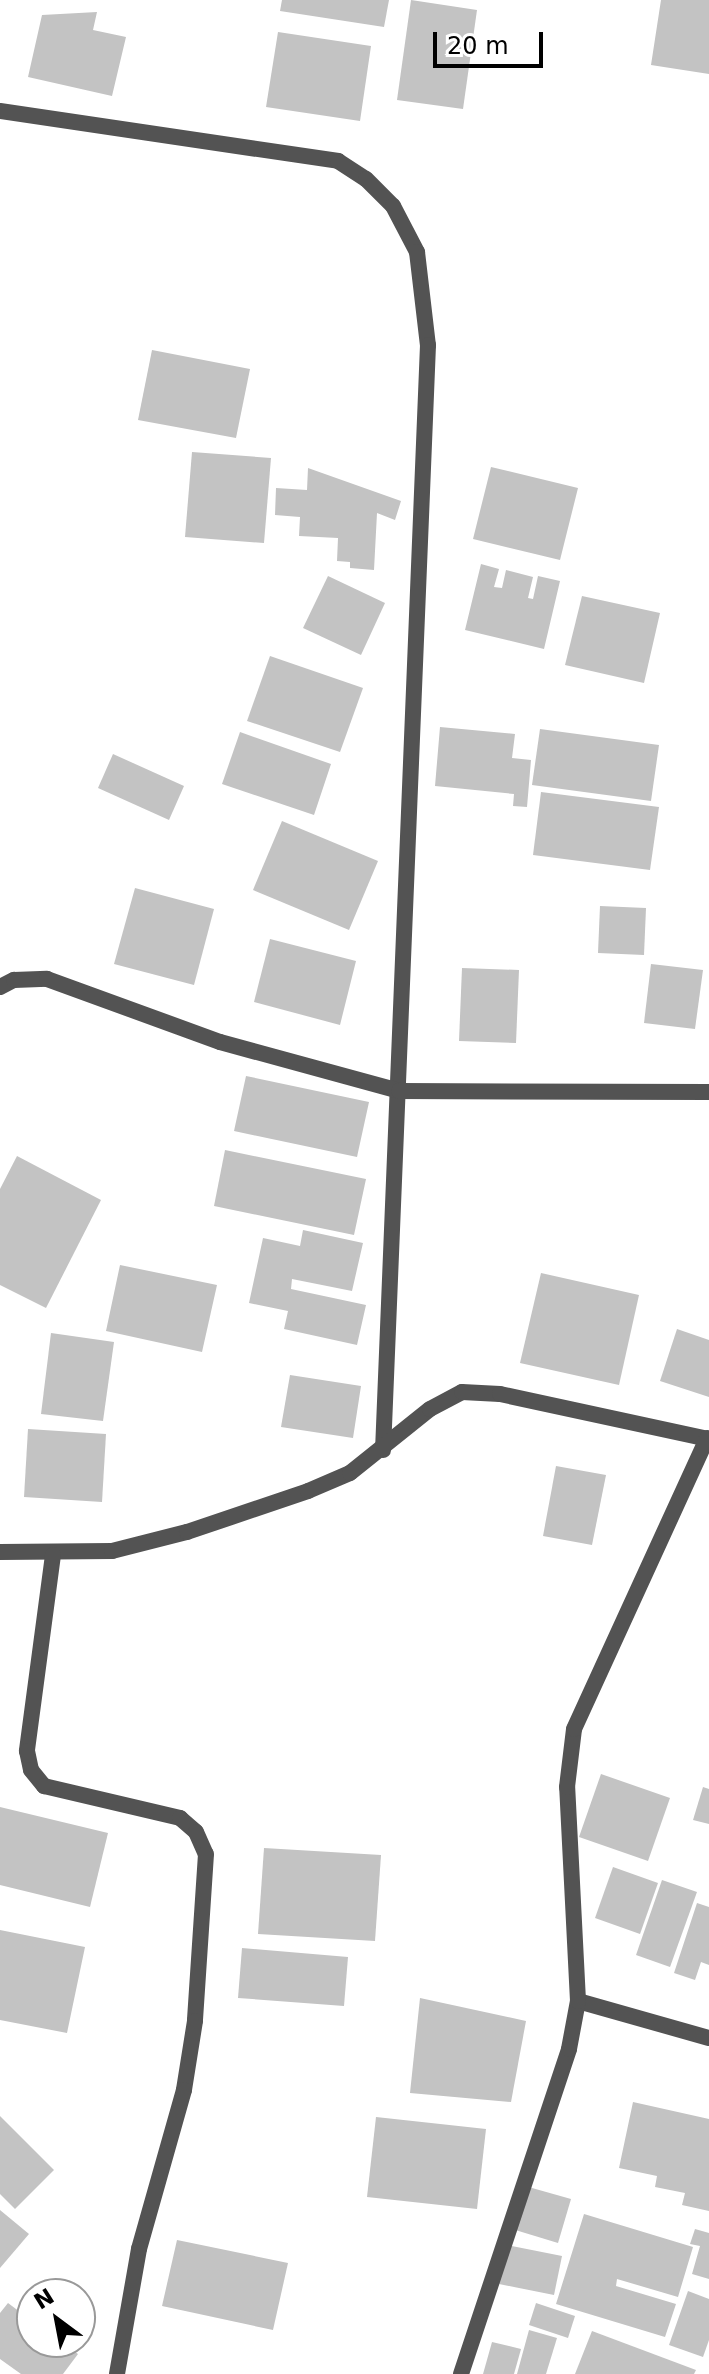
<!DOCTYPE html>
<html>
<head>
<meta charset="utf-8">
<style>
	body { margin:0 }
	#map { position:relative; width:709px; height:2374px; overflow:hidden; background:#fff; font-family:"DejaVu Sans",sans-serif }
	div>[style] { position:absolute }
	.building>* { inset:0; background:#c3c3c3 }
	.street>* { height:16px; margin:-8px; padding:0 8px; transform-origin:8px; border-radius:8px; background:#535353 }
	span { translate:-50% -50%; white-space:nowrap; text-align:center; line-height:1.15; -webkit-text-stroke:8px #fff; paint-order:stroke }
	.north { position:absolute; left:16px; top:2278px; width:80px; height:80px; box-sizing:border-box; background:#fff; border:2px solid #999; border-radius:50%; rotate:328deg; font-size:22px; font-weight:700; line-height:32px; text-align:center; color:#000 }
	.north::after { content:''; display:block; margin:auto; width:28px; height:36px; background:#000; clip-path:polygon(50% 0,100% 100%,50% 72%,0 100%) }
	.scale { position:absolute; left:433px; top:32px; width:110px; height:36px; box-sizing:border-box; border:4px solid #000; border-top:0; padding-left:10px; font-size:24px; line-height:28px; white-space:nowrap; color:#000; -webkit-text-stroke:6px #fff; paint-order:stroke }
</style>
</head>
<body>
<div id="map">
	<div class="building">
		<i style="clip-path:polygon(282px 0,389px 0,384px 27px,280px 11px)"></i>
		<i style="clip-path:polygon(411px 0,477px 10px,463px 109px,397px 100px)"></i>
		<i style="clip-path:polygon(661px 0,709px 0,709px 74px,651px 65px)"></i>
		<i style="clip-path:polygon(97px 12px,93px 30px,126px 37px,112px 96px,28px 77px,42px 15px)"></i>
		<i style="clip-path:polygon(278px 32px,371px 46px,360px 121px,266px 107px)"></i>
		<i style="clip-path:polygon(152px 350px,250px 369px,236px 438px,138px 420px)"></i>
		<i style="clip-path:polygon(192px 452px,271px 458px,264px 543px,185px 537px)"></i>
		<i style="clip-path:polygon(491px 467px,578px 488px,560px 560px,473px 539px)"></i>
		<i style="clip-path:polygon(308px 468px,401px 501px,395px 520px,377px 513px,374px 570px,350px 568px,350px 562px,337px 561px,338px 538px,299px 536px,300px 517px,275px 515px,276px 488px,307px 490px)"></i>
		<i style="clip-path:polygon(481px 564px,499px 569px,494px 587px,502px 588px,506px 570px,533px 577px,528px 598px,533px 599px,538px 576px,560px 581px,544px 649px,465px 630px)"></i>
		<i style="clip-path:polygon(328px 576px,385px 603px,361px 655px,303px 628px)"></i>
		<i style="clip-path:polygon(582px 596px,660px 613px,644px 683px,565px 665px)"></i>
		<i style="clip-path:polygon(270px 656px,363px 688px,340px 752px,247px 721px)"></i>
		<i style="clip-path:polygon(440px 727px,515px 734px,512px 758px,531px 760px,527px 807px,513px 806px,514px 794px,435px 786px)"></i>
		<i style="clip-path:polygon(540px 729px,659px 745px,651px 801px,532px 785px)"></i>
		<i style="clip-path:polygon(240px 732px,331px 764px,314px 815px,222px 784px)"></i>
		<i style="clip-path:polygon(113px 754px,184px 786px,169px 820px,98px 788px)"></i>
		<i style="clip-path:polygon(541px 792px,659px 807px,650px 870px,533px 855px)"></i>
		<i style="clip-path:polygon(282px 821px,378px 861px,349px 930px,253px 890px)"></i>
		<i style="clip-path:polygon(135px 888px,214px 909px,194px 985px,114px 964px)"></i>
		<i style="clip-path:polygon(600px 906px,646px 908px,644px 955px,598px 953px)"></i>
		<i style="clip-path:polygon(270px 939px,356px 961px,340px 1025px,254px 1002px)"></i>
		<i style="clip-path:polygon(651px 964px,703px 970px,695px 1029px,644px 1023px)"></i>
		<i style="clip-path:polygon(462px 968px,519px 970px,516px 1043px,459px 1041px)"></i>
		<i style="clip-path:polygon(246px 1076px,369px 1102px,357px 1157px,234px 1131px)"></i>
		<i style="clip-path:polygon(225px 1150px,366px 1179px,354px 1235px,214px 1206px)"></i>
		<i style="clip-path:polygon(17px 1156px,101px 1200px,46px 1308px,0 1285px,0 1189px)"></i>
		<i style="clip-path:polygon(303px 1230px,363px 1243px,352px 1291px,292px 1279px,291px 1289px,366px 1305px,357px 1345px,284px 1329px,288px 1311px,249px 1303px,263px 1238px,300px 1246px)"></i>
		<i style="clip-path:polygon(120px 1265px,217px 1285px,202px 1352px,106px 1331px)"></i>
		<i style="clip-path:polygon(541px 1273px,639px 1295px,619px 1385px,520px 1363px)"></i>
		<i style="clip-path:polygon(677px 1329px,709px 1340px,709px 1397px,660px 1381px)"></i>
		<i style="clip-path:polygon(51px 1333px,114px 1342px,103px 1421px,41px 1414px)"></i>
		<i style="clip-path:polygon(290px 1375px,361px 1386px,353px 1438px,281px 1427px)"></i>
		<i style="clip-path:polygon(28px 1429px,106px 1434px,102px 1502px,24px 1497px)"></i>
		<i style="clip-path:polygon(556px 1466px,606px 1475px,592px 1545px,543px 1536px)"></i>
		<i style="clip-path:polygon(601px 1774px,670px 1798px,648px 1861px,579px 1837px)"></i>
		<i style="clip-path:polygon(703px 1787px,709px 1789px,709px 1824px,693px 1820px)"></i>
		<i style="clip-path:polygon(0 1807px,108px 1833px,90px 1907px,0 1885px)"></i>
		<i style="clip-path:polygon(264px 1848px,381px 1855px,375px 1941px,258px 1934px)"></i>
		<i style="clip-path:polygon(613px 1867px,658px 1883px,640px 1934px,595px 1918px)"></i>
		<i style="clip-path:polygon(662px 1880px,697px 1892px,670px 1967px,636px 1955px)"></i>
		<i style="clip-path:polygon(697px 1903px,709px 1907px,709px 1965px,701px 1962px,695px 1980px,674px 1973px)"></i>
		<i style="clip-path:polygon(0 1930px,85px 1947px,67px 2033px,0 2020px)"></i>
		<i style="clip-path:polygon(242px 1948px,348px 1957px,344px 2006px,238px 1998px)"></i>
		<i style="clip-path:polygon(420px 1998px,526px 2021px,511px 2102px,410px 2093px)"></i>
		<i style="clip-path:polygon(633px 2102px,709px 2119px,709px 2211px,682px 2205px,685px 2193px,655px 2187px,657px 2176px,619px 2168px)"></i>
		<i style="clip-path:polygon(0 2116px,54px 2170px,15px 2209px,0 2194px)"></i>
		<i style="clip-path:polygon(376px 2117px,486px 2129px,477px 2209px,367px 2197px)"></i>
		<i style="clip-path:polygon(525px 2186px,571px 2199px,558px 2243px,512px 2229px)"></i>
		<i style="clip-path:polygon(0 2210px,29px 2234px,0 2268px)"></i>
		<i style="clip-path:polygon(584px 2214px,693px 2247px,678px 2297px,617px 2279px,616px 2286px,676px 2304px,665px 2337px,556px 2304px)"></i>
		<i style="clip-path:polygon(695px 2229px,709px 2233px,709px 2279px,692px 2274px,700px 2246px,690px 2244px)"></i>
		<i style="clip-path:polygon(177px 2240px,288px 2263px,273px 2330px,162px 2306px)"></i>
		<i style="clip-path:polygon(507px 2245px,562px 2256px,554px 2295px,499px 2284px)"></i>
		<i style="clip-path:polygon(688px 2291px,709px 2299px,709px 2340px,703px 2357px,669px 2345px)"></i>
		<i style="clip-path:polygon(8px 2303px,32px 2321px,32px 2342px,61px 2342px,78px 2354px,63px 2374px,21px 2374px,0 2359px,0 2313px)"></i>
		<i style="clip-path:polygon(536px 2303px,575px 2316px,568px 2338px,529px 2325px)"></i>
		<i style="clip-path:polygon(529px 2330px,557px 2338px,546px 2374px,517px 2374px)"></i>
		<i style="clip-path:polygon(592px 2331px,696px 2370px,694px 2374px,575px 2374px)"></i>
		<i style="clip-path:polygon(492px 2342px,521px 2349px,514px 2374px,483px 2374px)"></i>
	</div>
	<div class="street">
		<i style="left:0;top:111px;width:342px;rotate:8.4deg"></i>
		<i style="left:338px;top:161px;width:33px;rotate:33deg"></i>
		<i style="left:366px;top:179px;width:38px;rotate:45deg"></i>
		<i style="left:393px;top:206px;width:52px;rotate:62.4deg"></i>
		<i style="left:417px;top:252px;width:94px;rotate:83.3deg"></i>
		<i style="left:428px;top:345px;width:1106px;rotate:92.33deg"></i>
		<i style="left:0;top:987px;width:16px;rotate:-27deg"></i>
		<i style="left:14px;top:980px;width:33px;rotate:-2deg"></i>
		<i style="left:47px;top:979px;width:184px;rotate:20deg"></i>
		<i style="left:220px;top:1042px;width:186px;rotate:15.3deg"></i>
		<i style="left:399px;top:1091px;width:310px;rotate:0.2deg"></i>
		<i style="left:0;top:1552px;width:112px;rotate:-0.5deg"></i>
		<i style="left:112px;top:1551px;width:77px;rotate:-14.2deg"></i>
		<i style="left:187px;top:1532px;width:128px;rotate:-18.7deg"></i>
		<i style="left:308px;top:1491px;width:46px;rotate:-23.2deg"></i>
		<i style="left:350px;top:1473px;width:102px;rotate:-38.7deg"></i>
		<i style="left:430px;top:1409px;width:36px;rotate:-28deg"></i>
		<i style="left:462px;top:1392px;width:38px;rotate:3deg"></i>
		<i style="left:500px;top:1394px;width:214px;rotate:12.2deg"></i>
		<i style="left:53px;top:1555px;width:198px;rotate:97.6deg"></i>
		<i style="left:27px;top:1751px;width:19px;rotate:78deg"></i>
		<i style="left:31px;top:1770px;width:21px;rotate:51deg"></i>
		<i style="left:44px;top:1786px;width:140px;rotate:13.2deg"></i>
		<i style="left:180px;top:1818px;width:21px;rotate:41deg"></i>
		<i style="left:196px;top:1832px;width:24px;rotate:66deg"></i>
		<i style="left:206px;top:1854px;width:167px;rotate:93.8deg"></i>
		<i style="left:195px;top:2021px;width:70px;rotate:99.1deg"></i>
		<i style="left:184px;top:2090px;width:165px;rotate:105.8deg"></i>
		<i style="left:139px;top:2249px;width:127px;rotate:100deg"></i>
		<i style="left:578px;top:2001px;width:136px;rotate:15.8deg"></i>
		<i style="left:461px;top:2374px;width:342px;rotate:-71.6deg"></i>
		<i style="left:569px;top:2049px;width:49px;rotate:-79.4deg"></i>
		<i style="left:578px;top:2001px;width:214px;rotate:-92.9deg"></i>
		<i style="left:567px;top:1787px;width:58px;rotate:-83.1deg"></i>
		<i style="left:574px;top:1729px;width:320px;rotate:-65.4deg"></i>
	</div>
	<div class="north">N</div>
	<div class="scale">20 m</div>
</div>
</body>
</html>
